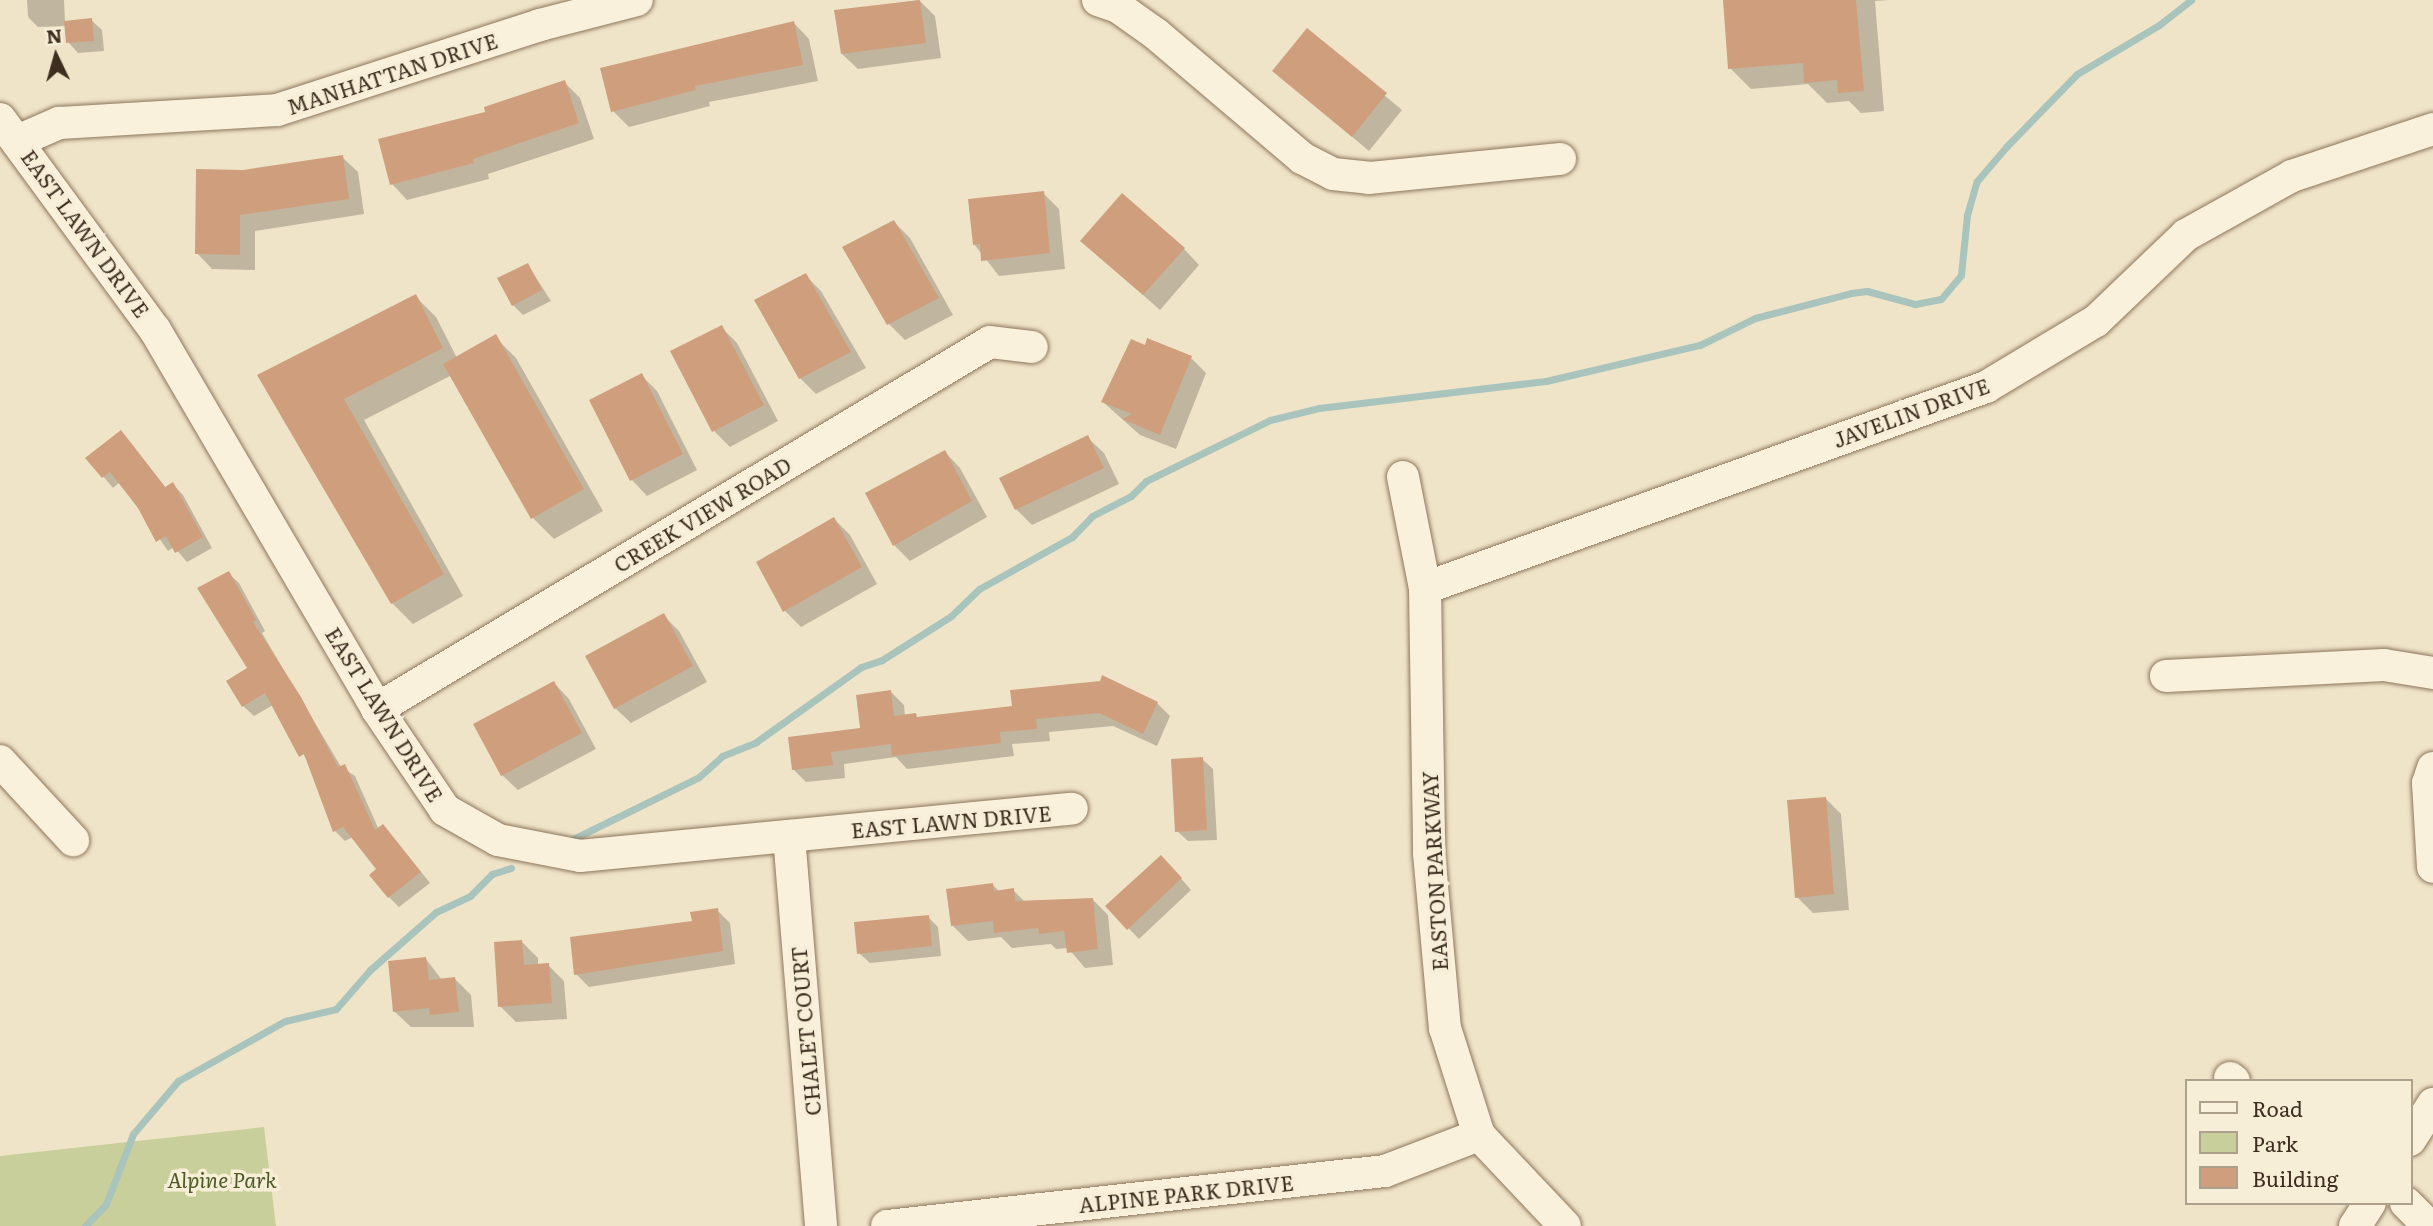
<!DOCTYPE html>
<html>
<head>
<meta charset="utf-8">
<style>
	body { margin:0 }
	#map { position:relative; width:2433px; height:1226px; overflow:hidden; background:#f0e4c8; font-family:Literata,serif }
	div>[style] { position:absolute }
	.green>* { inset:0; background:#c9cf9b }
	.shadow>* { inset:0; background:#0003 }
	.stream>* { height:7px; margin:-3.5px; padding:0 3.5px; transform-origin:3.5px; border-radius:3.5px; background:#a9c4bc }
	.building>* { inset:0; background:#cf9f7d }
	.roads { filter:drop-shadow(0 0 2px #8d765c) drop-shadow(0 0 2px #8d765c) }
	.minor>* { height:32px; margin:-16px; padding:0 16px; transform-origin:16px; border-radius:16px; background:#faf1dc }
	span { translate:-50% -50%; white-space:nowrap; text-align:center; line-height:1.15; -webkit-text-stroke:7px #f7eed8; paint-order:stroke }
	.street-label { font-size:21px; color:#3d2e20 }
	.park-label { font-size:21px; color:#4d5a26; font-style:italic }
	.legend { position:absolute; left:2185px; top:1079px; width:228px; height:126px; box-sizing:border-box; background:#f7eed8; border:2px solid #ada18e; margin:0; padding:9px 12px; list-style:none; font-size:21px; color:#3d2e20 }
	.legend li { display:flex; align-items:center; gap:14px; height:35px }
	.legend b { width:35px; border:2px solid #ada18e }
	.north { position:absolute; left:21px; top:21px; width:70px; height:70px; -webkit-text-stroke:5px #f7eed8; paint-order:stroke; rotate:355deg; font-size:19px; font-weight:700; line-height:28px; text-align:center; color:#3d2e20 }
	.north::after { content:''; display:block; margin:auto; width:24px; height:32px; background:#3d2e20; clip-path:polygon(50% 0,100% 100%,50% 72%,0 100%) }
</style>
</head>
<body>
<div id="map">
	<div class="green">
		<i style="clip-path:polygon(264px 1127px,276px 1226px,0 1226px,0 1156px)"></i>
	</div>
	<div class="shadow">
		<i style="clip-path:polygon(27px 0,64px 0,65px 22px,91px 20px,102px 30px,104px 51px,78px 53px,68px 42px,66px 26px,38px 27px,28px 17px)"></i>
		<i style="clip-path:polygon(919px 0,935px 16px,941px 58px,858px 69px,842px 54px,836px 12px)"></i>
		<i style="clip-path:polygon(1726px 0,1889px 0,1875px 1px,1884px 111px,1861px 113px,1849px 101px,1827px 103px,1808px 84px,1751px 89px,1730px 68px)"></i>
		<i style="clip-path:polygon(794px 23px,809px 39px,818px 81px,709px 102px,710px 106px,629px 127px,613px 111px)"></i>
		<i style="clip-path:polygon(1307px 30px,1402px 110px,1369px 151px,1274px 71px)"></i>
		<i style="clip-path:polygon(564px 82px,580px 98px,594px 139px,488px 174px,489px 179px,407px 200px,392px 184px)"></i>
		<i style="clip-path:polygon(342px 157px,358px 172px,364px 214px,255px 231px,255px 270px,212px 269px,197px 253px,243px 171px)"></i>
		<i style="clip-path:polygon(1043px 193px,1059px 209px,1065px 269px,999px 276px,974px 244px)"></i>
		<i style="clip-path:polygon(894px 222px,910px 238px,953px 315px,905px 340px,889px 324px,844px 248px)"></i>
		<i style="clip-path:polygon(1082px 241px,1184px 249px,1199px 265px,1160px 310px)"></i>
		<i style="clip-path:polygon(528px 265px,551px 301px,523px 315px,513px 305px)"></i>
		<i style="clip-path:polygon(805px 275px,821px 291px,866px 368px,816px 394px,800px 378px)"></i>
		<i style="clip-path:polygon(415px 296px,436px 317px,457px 358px,495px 337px,516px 358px,603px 511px,554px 539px,533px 518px,452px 375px,364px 420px,463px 596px,413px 624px,392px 603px,260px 376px)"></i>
		<i style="clip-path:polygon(721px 327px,737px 343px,778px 421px,730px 447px,714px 431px)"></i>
		<i style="clip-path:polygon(1191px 358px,1206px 373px,1176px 449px,1140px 435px,1103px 402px)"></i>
		<i style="clip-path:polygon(641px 375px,657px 391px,697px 470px,647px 496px,632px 480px)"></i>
		<i style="clip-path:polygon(1088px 438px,1104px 453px,1119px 484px,1032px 525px,1016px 509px,1002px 479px)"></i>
		<i style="clip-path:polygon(131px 443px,166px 488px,173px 484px,183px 495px,212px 548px,187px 562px,174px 547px,168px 551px,120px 482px,113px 488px,88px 458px)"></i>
		<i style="clip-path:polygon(945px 452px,960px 468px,987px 517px,910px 561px,894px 545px)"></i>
		<i style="clip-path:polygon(834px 519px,850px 535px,877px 584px,801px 627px,785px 611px,758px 563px)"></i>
		<i style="clip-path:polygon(228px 573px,239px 583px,265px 631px,262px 633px,341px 767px,355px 776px,379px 830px,393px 837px,430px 883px,399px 907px,389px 897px,379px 869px,353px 837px,345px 841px,335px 831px,310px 765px,273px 705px,254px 716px,243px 706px,249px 669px)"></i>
		<i style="clip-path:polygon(664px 616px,679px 631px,707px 682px,631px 723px,615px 708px)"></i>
		<i style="clip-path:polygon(554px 683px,569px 699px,596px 749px,518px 790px,502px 775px)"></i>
		<i style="clip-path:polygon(891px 692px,904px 705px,905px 716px,920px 719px,1157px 703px,1170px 716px,1157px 746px,1113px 726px,1049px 732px,1050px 741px,1012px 744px,1014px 756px,907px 769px,896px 757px,844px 764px,845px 778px,806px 782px,793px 769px,862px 730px)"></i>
		<i style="clip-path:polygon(1202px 759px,1213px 769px,1217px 840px,1188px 841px,1177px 831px)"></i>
		<i style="clip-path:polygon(1825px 798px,1841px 814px,1849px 910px,1813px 913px,1797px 897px)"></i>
		<i style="clip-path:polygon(1171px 867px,1191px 890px,1139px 939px,1108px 907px)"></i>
		<i style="clip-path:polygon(993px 885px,1000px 892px,1013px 890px,1026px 903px,1092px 899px,1108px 915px,1113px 965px,1085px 968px,1068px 948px,1056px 949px,1051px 944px,1012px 948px,1001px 937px,968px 941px,952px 925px)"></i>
		<i style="clip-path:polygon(717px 910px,730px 923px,735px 964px,589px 987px,576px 974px)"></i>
		<i style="clip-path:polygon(928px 917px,938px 927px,941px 956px,870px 963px,859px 953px)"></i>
		<i style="clip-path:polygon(522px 942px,538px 958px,538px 966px,548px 965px,564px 981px,567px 1019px,516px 1022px,500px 1006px)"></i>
		<i style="clip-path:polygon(426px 959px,442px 980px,455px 979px,471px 995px,474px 1027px,411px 1027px,395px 1012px)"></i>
	</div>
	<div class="stream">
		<i style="left:567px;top:842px;width:147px;rotate:-26.2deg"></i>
		<i style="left:699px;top:777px;width:31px;rotate:-42deg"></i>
		<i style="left:722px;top:756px;width:37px;rotate:-22deg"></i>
		<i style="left:756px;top:742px;width:129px;rotate:-35.5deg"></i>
		<i style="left:861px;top:667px;width:22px;rotate:-18deg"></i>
		<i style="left:882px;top:660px;width:82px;rotate:-32.5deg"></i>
		<i style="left:951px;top:616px;width:39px;rotate:-44deg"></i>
		<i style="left:979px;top:589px;width:107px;rotate:-29.2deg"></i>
		<i style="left:1072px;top:537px;width:29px;rotate:-46deg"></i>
		<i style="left:1092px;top:516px;width:44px;rotate:-27.1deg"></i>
		<i style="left:1131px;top:496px;width:21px;rotate:-45deg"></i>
		<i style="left:1146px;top:481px;width:138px;rotate:-26.2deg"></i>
		<i style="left:1270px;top:420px;width:50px;rotate:-13.8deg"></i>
		<i style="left:1319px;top:408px;width:229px;rotate:-6.8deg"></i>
		<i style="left:1546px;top:381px;width:158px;rotate:-13.2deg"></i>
		<i style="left:1700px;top:345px;width:61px;rotate:-26.1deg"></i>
		<i style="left:1755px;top:318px;width:99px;rotate:-14.6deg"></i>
		<i style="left:1851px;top:293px;width:16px;rotate:-7deg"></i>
		<i style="left:1867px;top:291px;width:50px;rotate:15.2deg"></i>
		<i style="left:1915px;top:304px;width:26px;rotate:-11deg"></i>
		<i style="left:1941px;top:299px;width:31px;rotate:-50deg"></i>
		<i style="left:1961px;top:275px;width:60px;rotate:-84.3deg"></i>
		<i style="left:1967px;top:215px;width:35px;rotate:-74deg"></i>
		<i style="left:1977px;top:181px;width:46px;rotate:-49.4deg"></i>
		<i style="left:2007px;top:146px;width:100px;rotate:-45.8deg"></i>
		<i style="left:2077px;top:74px;width:96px;rotate:-30.9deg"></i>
		<i style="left:2159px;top:25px;width:41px;rotate:-38deg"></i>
		<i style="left:85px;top:1226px;width:30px;rotate:-46deg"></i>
		<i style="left:106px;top:1204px;width:75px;rotate:-68.9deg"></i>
		<i style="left:133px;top:1134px;width:70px;rotate:-49.7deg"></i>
		<i style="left:178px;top:1081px;width:123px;rotate:-29.3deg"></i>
		<i style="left:285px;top:1021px;width:52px;rotate:-13.2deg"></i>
		<i style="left:336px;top:1009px;width:52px;rotate:-48.9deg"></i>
		<i style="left:370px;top:970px;width:88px;rotate:-41.3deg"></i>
		<i style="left:436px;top:912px;width:38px;rotate:-25deg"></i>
		<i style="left:470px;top:896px;width:31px;rotate:-45deg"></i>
		<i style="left:492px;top:874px;width:20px;rotate:-18deg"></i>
	</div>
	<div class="building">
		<i style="clip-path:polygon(920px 0,926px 43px,841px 54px,834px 10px)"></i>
		<i style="clip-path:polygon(1723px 0,1856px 0,1864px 91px,1838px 93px,1837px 80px,1804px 83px,1803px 63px,1728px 69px)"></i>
		<i style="clip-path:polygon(92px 18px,94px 41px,66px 43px,64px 21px)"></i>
		<i style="clip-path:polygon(794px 21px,803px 65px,695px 86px,696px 90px,611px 112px,600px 68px)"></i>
		<i style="clip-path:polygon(1307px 28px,1387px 93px,1352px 137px,1272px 71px)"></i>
		<i style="clip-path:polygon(565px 80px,579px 123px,473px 159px,474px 163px,390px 185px,378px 139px,485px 112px,484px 107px)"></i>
		<i style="clip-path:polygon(343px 155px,349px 199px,240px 215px,240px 255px,195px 254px,196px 169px,243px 170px)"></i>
		<i style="clip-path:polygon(1044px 191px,1050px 253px,981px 261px,980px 244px,973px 245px,968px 199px)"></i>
		<i style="clip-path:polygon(1122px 193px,1185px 248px,1143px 295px,1080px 241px)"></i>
		<i style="clip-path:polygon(894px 220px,939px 298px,887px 325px,842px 247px)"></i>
		<i style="clip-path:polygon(528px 263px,542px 290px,512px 306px,497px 278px)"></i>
		<i style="clip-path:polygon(806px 273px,851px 352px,799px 379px,754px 300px)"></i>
		<i style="clip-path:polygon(416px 294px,443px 348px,344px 399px,444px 574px,391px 604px,257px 375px)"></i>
		<i style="clip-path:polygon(722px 325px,764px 405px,712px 432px,670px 351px)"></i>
		<i style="clip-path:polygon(496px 334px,584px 489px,531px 519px,443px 364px)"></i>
		<i style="clip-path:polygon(1147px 338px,1192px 356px,1160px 435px,1122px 419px,1132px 414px,1101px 402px,1131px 339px,1145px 345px)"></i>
		<i style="clip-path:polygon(642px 373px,683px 454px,630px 481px,589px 400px)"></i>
		<i style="clip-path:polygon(121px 430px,165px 487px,173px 482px,203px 537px,175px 553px,166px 536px,156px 542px,138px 508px,110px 472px,102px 478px,85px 458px)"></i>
		<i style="clip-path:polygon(1088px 435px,1104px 468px,1015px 510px,999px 478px)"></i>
		<i style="clip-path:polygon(945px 450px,972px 501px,893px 546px,865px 493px)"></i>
		<i style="clip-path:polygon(834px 517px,862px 567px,783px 612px,756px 562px)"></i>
		<i style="clip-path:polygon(229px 571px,256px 620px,253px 622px,301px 697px,338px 767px,345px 764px,375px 830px,383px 824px,421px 872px,388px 898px,369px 875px,376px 869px,343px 827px,333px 832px,304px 754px,299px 757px,265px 693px,242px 707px,226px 681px,247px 668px,197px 588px)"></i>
		<i style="clip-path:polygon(664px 613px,693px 666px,614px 709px,585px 656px)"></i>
		<i style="clip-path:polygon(1102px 675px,1158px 702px,1143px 734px,1099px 713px,1036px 719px,1037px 729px,1000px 732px,1001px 743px,892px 756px,891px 744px,831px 752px,833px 765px,792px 770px,788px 737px,860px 728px,856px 695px,891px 690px,894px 716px,916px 713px,917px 717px,1012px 706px,1010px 690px,1100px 681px)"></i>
		<i style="clip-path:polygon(554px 681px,582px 733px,501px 776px,473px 724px)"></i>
		<i style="clip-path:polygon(1203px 757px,1207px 830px,1175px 832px,1171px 759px)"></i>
		<i style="clip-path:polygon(1826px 797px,1834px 894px,1795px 898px,1787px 800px)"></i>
		<i style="clip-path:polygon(1161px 855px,1182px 878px,1127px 930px,1105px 906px)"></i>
		<i style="clip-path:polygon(993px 883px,994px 891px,1014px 888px,1015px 901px,1093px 898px,1098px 949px,1067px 953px,1064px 931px,1039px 934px,1038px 928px,994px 933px,993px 921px,951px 926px,946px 889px)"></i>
		<i style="clip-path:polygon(718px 908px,723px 951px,574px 975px,570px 937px,692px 921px,690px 912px)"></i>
		<i style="clip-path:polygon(929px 915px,932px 946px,857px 954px,854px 922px)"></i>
		<i style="clip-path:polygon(522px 940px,524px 965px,549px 963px,552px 1003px,498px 1007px,494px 942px)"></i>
		<i style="clip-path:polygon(426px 957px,429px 980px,455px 977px,459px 1012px,430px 1015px,429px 1008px,393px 1012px,388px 961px)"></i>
	</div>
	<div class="roads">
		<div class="minor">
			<i style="left:1098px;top:0;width:21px;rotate:19deg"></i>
			<i style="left:1118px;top:7px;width:47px;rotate:35.4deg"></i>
			<i style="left:1156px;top:34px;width:192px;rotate:40.3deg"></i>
			<i style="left:1302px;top:158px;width:35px;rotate:27deg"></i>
			<i style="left:1333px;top:174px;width:36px;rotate:6deg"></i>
			<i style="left:1369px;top:178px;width:192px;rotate:-5.7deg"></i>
			<i style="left:0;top:119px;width:262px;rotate:53.7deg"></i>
			<i style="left:155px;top:330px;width:439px;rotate:59.6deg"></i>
			<i style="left:377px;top:709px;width:122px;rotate:56deg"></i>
			<i style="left:445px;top:810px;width:61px;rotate:29.5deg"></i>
			<i style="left:498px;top:840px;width:84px;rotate:11deg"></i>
			<i style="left:580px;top:856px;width:494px;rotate:-5.5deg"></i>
			<i style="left:20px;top:140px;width:43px;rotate:-23.6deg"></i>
			<i style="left:59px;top:123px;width:218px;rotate:-3.4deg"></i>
			<i style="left:277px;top:110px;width:276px;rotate:-17.9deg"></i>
			<i style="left:540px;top:25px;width:100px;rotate:-14.5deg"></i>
			<i style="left:1403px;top:477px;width:113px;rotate:78.8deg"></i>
			<i style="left:1425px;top:588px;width:265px;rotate:89.1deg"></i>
			<i style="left:1429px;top:853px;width:176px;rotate:84.8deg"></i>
			<i style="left:1445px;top:1028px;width:112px;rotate:72.4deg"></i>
			<i style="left:1479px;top:1135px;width:125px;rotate:46.6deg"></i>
			<i style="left:1425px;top:588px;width:596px;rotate:-19.71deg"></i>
			<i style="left:1986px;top:387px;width:128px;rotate:-31deg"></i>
			<i style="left:2096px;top:321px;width:124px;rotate:-43.7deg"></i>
			<i style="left:2186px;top:235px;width:121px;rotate:-29.1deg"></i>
			<i style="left:2292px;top:176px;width:149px;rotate:-18.4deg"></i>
			<i style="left:2166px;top:676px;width:218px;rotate:-2.9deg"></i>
			<i style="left:2384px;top:665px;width:50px;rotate:9.3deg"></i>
			<i style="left:377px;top:709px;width:714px;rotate:-30.91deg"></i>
			<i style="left:990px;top:342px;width:42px;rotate:6.8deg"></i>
			<i style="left:0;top:761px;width:108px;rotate:47.3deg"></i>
			<i style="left:2433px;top:768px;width:16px;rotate:108deg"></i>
			<i style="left:2428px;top:783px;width:84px;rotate:86.6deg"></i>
			<i style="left:789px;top:836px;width:391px;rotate:85.3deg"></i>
			<i style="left:2230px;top:1078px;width:5px;rotate:37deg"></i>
			<i style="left:2410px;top:1140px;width:43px;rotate:-57.4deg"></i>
			<i style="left:2406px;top:1203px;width:33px;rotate:45deg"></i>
			<i style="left:887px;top:1226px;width:501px;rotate:-6.3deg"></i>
			<i style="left:1385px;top:1171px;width:101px;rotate:-21deg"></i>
			<i style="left:2355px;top:1226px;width:27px;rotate:-57deg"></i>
		</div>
	</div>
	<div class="street-label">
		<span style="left:392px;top:73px;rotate:-18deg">MANHATTAN DRIVE</span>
		<span style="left:86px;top:233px;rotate:54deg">EAST LAWN DRIVE</span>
		<span style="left:1911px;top:412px;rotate:-20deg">JAVELIN DRIVE</span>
		<span style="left:702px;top:514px;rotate:-31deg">CREEK VIEW ROAD</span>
		<span style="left:385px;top:714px;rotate:58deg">EAST LAWN DRIVE</span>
		<span style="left:951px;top:821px;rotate:-5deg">EAST LAWN DRIVE</span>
		<span style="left:1434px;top:871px;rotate:-93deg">EASTON PARKWAY</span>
		<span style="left:805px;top:1031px;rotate:-95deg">CHALET COURT</span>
		<span style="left:1186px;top:1193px;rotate:-6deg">ALPINE PARK DRIVE</span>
	</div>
	<div class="park-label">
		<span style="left:222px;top:1179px">Alpine Park</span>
	</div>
	<ul class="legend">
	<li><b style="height:9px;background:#faf1dc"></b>Road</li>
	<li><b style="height:19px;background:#c9cf9b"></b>Park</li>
	<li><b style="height:19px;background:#cf9f7d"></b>Building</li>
	</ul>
	<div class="north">N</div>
</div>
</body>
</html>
